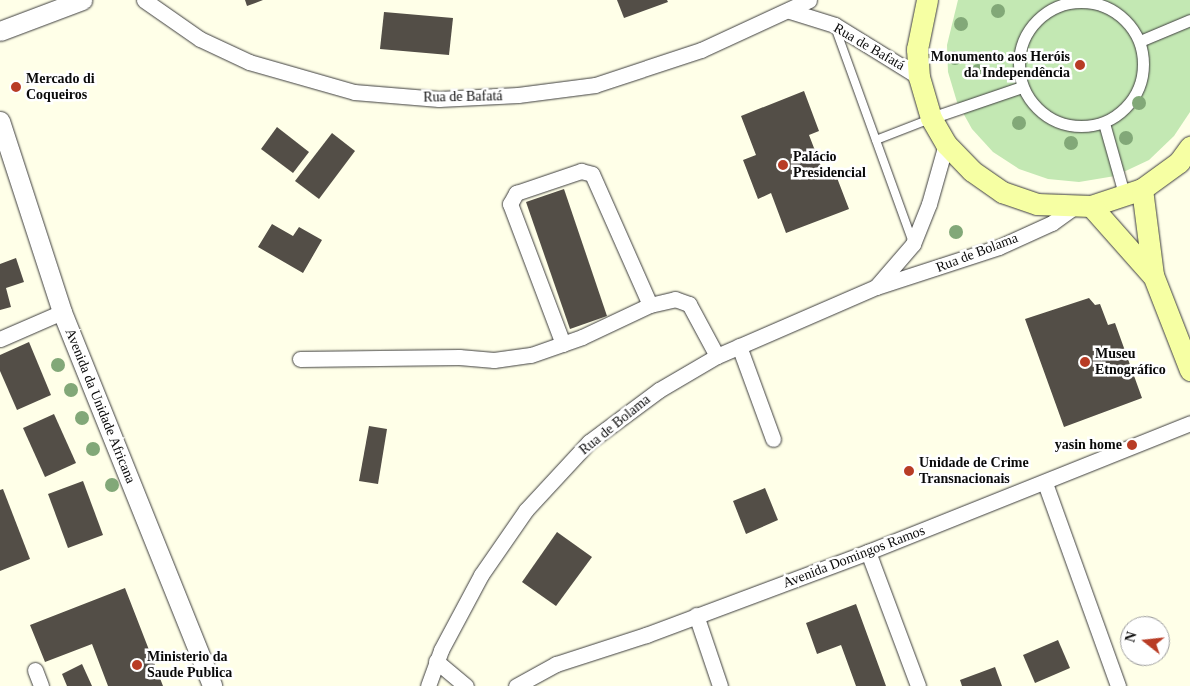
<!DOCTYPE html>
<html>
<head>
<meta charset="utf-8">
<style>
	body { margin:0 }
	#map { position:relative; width:1190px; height:686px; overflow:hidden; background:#ffffe8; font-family:"Times New Roman",serif }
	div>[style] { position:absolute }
	.green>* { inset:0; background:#c3e8b3 }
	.building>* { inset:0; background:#534e47 }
	.roads { filter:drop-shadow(0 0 1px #3d3d3d) drop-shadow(0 0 1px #3d3d3d) }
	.service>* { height:8px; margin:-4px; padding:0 4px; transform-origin:4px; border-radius:4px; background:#fff }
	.pedestrian>* { height:11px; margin:-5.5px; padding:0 5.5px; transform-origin:5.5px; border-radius:5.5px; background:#fff }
	.pedestrian>.ring { margin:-5.5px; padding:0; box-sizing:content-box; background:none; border:11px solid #fff; border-radius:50% }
	.minor>* { height:15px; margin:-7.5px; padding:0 7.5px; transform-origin:7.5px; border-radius:7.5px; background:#fff }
	.tertiary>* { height:19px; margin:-9.5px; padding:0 9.5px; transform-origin:9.5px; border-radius:9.5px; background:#fff }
	.secondary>* { height:21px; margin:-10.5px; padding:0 10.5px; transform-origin:10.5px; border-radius:10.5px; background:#f6ffa3 }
	.trees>* { width:14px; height:14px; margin:-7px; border-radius:50%; background:#82a878 }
	.dots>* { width:14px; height:14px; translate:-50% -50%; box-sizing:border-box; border:2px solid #fff; border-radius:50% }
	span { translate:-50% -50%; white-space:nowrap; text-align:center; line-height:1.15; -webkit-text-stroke:5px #fff; paint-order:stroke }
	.street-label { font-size:14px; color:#0a0a0a }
	.poi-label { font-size:14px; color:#0a0a0a; font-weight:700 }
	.right { translate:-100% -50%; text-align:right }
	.left { translate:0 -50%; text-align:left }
	.north { position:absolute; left:1120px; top:616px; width:50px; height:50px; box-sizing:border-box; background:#fff; border:1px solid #9d9d9d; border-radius:50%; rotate:286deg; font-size:14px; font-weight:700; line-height:20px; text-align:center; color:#0a0a0a }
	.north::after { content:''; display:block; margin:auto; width:18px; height:22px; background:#b83c25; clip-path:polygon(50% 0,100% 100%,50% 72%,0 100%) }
</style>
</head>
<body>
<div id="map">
	<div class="green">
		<i style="clip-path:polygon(958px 0,1190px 0,1190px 112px,1174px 136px,1149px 160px,1115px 176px,1079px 182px,1048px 179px,1019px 169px,993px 152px,972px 129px,957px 102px,948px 72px,947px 45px)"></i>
	</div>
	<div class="building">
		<i style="clip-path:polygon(245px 0,263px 0,247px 6px)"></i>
		<i style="clip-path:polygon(617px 0,667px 0,668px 2px,624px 18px)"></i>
		<i style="clip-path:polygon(384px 12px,453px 18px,449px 55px,380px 49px)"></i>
		<i style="clip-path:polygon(804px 91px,819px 131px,809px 135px,824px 174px,834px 170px,849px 209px,786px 233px,771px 193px,758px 199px,743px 160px,756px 155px,741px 116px)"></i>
		<i style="clip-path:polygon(277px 127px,309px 152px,293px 173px,261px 149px)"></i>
		<i style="clip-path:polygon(332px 133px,355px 151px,319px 199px,295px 181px)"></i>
		<i style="clip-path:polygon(564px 189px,607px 316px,570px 329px,526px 202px)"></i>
		<i style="clip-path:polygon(272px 224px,293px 236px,299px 227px,322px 240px,303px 273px,258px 247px)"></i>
		<i style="clip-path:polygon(16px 258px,24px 282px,6px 288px,11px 307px,0 310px,0 264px)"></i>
		<i style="clip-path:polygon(1089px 298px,1095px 305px,1100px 304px,1108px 325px,1115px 323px,1142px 398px,1064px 427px,1025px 319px)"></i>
		<i style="clip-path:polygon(29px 342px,51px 395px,17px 410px,0 371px,0 355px)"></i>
		<i style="clip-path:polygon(54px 414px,76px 463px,45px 477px,23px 428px)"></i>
		<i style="clip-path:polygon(369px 426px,387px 429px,378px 484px,359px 481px)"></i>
		<i style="clip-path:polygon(83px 481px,103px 535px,68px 548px,48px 494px)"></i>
		<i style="clip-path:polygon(765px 488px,778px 520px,746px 534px,733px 501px)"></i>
		<i style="clip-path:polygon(3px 489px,30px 559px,0 571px,0 490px)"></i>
		<i style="clip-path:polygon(557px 532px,592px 557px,556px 606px,522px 582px)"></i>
		<i style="clip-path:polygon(125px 588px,163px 686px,108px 686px,92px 644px,45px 662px,30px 625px)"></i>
		<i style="clip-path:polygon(856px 604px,886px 686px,856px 686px,841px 645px,817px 654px,806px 623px)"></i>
		<i style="clip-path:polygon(1058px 640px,1070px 668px,1035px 683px,1023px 655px)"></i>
		<i style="clip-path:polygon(82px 664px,92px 686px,67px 686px,62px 674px)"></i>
		<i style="clip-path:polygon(995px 667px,1002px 686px,962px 686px,960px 680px)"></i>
	</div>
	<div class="roads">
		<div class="service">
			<i style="left:835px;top:27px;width:229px;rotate:70.1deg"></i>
			<i style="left:876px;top:140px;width:58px;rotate:-21.3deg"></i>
		</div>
		<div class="pedestrian">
			<i class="ring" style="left:1019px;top:2px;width:113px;height:113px"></i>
			<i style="left:1140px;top:41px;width:54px;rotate:-22.8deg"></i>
			<i style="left:931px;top:118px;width:96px;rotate:-18.8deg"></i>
			<i style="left:1104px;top:123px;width:77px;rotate:74.2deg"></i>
		</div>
		<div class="minor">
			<i style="left:144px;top:0;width:68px;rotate:34.9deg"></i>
			<i style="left:200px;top:39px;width:54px;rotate:25.1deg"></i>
			<i style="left:249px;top:62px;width:109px;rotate:15.9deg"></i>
			<i style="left:354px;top:92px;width:85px;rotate:4.7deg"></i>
			<i style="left:439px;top:99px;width:79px;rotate:-2.9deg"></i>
			<i style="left:518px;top:95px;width:78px;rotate:-7.4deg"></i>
			<i style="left:595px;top:85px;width:112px;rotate:-18.3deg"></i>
			<i style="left:701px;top:50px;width:119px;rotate:-24.8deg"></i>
			<i style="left:790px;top:11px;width:47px;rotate:17.3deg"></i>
			<i style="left:835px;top:25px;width:99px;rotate:31.8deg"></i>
			<i style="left:876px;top:287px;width:57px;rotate:-49.3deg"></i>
			<i style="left:913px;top:244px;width:43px;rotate:-68.2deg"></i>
			<i style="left:929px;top:204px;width:62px;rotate:-74.2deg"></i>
			<i style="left:0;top:339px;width:68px;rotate:-23.5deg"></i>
			<i style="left:563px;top:344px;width:150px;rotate:-110.7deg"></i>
			<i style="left:510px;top:204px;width:13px;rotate:-61deg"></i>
			<i style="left:516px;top:193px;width:69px;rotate:-18.7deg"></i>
			<i style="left:581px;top:171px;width:11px;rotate:15deg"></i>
			<i style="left:592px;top:174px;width:143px;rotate:66.1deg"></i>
			<i style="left:739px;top:346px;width:99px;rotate:69.9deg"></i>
			<i style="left:300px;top:359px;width:159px;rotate:-0.7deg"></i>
			<i style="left:459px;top:357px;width:35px;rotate:5deg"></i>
			<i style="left:494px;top:360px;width:37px;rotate:-8deg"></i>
			<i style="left:531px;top:355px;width:54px;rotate:-19.4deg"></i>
			<i style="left:582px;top:337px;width:75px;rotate:-25.2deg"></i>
			<i style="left:650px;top:305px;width:26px;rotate:-13deg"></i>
			<i style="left:675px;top:299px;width:15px;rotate:20deg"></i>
			<i style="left:689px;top:304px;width:59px;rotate:61.7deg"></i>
			<i style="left:1045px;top:483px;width:216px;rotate:70.2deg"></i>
			<i style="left:868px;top:552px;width:143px;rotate:69.5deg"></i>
			<i style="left:696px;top:615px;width:75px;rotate:71.3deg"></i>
			<i style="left:436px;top:661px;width:39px;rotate:40deg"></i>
			<i style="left:35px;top:670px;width:17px;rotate:69deg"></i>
			<i style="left:428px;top:686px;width:38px;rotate:-70deg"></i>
			<i style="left:441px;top:650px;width:85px;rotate:-61.9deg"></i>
			<i style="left:481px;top:575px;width:79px;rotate:-55.3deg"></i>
			<i style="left:526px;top:510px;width:93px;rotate:-47.2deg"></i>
			<i style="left:589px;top:442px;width:87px;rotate:-36.6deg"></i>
			<i style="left:659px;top:390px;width:67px;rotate:-30.4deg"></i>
			<i style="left:717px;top:356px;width:173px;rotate:-23.5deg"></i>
			<i style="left:876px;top:287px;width:129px;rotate:-18deg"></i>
			<i style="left:999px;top:247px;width:58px;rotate:-24.4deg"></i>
			<i style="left:1052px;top:223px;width:27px;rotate:-36deg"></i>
			<i style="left:516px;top:686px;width:46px;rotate:-28.8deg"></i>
			<i style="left:556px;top:664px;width:95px;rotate:-17.9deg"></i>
			<i style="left:646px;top:635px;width:237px;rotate:-20.5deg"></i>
			<i style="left:868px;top:552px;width:347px;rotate:-21.8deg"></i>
		</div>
		<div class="tertiary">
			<i style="left:0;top:31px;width:88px;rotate:-20.7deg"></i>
			<i style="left:0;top:121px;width:201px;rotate:72deg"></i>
			<i style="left:62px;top:312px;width:403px;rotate:68.1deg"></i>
		</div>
		<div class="secondary">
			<i style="left:927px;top:0;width:50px;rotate:101.5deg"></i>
			<i style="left:917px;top:49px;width:28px;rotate:86deg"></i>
			<i style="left:919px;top:77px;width:43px;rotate:73.7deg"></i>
			<i style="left:931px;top:118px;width:30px;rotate:60deg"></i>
			<i style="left:946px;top:144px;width:37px;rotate:46deg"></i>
			<i style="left:972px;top:171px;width:37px;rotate:35deg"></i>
			<i style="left:1002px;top:192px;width:37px;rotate:19deg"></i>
			<i style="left:1037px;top:204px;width:54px;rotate:2.1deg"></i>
			<i style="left:1091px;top:206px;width:54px;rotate:-18.4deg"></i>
			<i style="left:1142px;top:189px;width:46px;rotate:-36.1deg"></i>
			<i style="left:1179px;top:162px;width:19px;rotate:-54deg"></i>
			<i style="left:1142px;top:189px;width:87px;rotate:82.7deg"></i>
			<i style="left:1153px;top:275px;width:102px;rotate:68.7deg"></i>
			<i style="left:1091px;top:206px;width:92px;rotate:48.5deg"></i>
		</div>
	</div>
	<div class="trees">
		<i style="left:998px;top:11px"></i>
		<i style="left:961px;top:24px"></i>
		<i style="left:955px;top:58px"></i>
		<i style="left:978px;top:71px"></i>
		<i style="left:1139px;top:103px"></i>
		<i style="left:1019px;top:123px"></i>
		<i style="left:1126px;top:138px"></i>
		<i style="left:1071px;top:143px"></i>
		<i style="left:956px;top:232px"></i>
		<i style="left:58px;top:365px"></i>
		<i style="left:71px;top:390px"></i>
		<i style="left:82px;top:418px"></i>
		<i style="left:93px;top:449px"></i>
		<i style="left:112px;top:485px"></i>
	</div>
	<div class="dots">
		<i style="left:1080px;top:65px;background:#b83c25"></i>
		<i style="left:16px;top:87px;background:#b83c25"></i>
		<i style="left:783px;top:165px;background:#b83c25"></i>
		<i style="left:1085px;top:362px;background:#b83c25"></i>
		<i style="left:1132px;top:445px;background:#b83c25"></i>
		<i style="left:909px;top:471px;background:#b83c25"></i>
		<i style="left:137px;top:665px;background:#b83c25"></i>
	</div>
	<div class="street-label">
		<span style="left:869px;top:47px;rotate:30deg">Rua de Bafatá</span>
		<span style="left:463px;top:97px;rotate:-1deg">Rua de Bafatá</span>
		<span style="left:977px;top:253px;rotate:-21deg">Rua de Bolama</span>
		<span style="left:100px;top:406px;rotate:68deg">Avenida da Unidade Africana</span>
		<span style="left:615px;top:425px;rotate:-39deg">Rua de Bolama</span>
		<span style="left:854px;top:557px;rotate:-21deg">Avenida Domingos Ramos</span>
	</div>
	<div class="poi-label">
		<span class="right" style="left:1070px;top:65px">Monumento aos Heróis<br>da Independência</span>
		<span class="left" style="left:26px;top:87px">Mercado di<br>Coqueiros</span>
		<span class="left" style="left:793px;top:165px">Palácio<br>Presidencial</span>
		<span class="left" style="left:1095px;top:362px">Museu<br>Etnográfico</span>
		<span class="right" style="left:1122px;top:445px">yasin home</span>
		<span class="left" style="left:919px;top:471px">Unidade de Crime<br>Transnacionais</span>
		<span class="left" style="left:147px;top:665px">Ministerio da<br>Saude Publica</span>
	</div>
	<div class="north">N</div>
</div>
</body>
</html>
